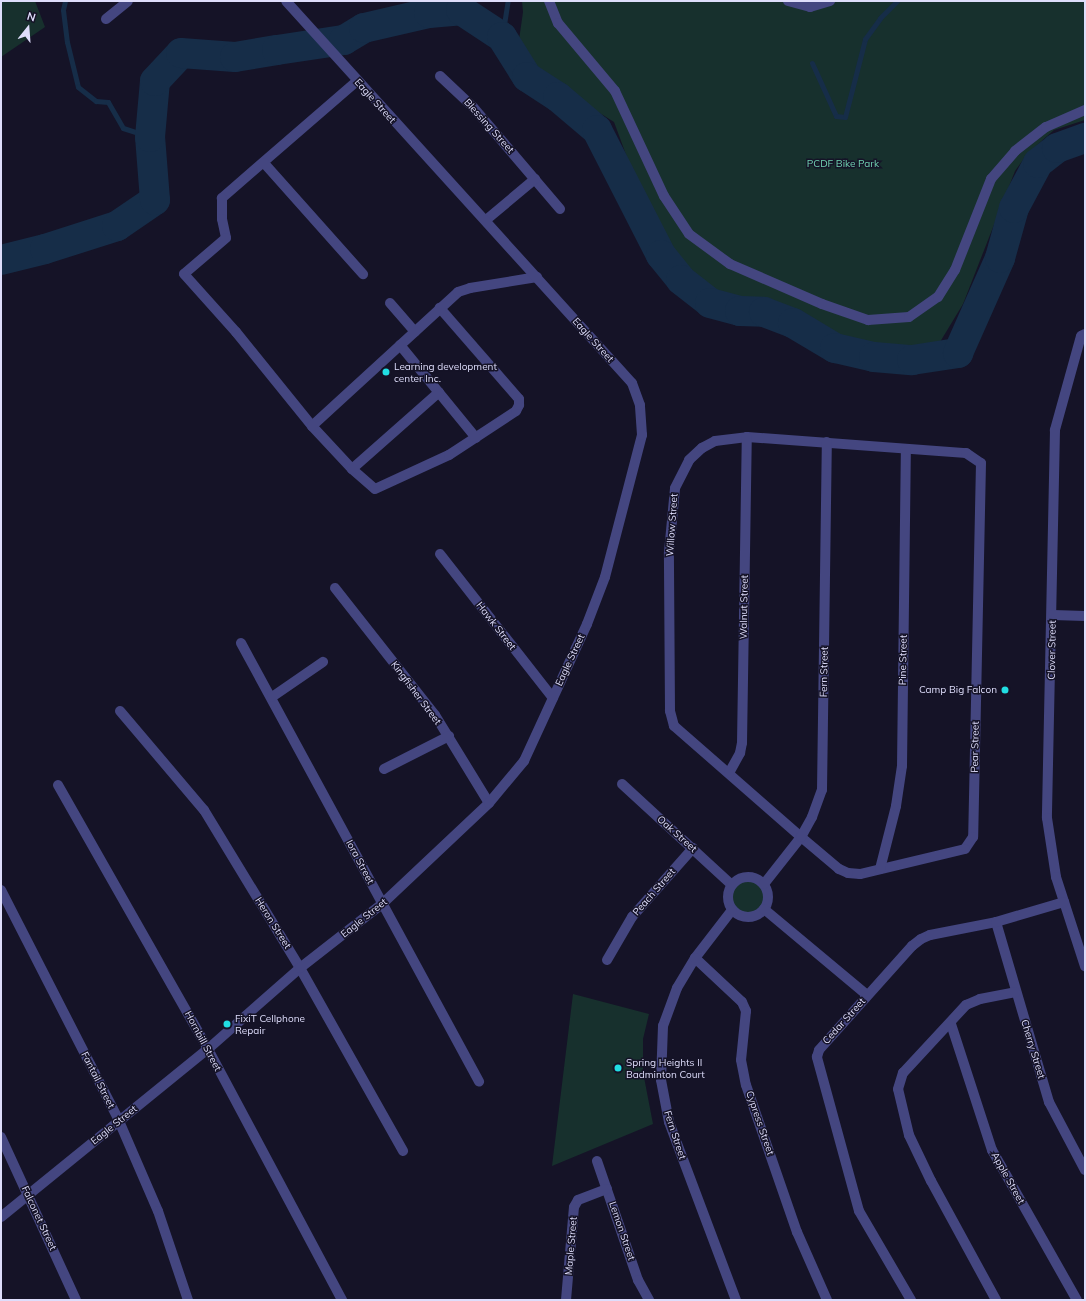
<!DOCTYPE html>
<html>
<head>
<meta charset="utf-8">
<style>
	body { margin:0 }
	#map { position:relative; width:1086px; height:1301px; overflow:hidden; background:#151327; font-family:Mulish,sans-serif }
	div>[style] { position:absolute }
	.green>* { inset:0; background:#17302d }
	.round { border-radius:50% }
	.stream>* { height:5px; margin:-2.5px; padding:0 2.5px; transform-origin:2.5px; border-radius:2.5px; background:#162d48 }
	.river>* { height:30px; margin:-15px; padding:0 15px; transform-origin:15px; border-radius:15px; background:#162d48 }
	.minor>* { height:10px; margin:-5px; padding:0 5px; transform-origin:5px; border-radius:5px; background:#444680 }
	.minor>.ring { margin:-5px; padding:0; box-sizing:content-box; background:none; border:10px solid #444680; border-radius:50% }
	.dots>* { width:11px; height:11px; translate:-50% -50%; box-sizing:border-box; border:2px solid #151327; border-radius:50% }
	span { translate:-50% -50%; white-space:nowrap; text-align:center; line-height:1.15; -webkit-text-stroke:3px #151327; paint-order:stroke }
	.street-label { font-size:10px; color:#deddfb }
	.park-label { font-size:10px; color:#71d3b3 }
	.poi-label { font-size:10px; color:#deddfb }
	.left { translate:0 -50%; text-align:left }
	.right { translate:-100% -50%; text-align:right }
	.frame { position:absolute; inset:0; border:2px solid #deddfb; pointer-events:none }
	.north { position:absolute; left:8px; top:8px; width:40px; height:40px; -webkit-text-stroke:3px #151327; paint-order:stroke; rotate:17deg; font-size:11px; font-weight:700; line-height:16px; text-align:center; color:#deddfb }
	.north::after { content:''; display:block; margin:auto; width:14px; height:18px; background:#deddfb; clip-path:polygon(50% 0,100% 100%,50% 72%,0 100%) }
</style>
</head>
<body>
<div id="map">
	<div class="green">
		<i style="clip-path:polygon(1px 1px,35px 1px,45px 27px,1px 57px)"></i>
		<i style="clip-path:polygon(522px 1px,1085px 1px,1085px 120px,1054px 130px,1028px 153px,1015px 171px,963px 304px,940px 342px,907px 350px,874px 351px,810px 325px,698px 288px,665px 260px,614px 122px,533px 71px,518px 47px,523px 12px)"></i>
		<i class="round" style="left:731px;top:880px;width:34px;height:34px"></i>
		<i style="clip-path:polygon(573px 994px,649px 1014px,643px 1039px,643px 1072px,653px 1124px,552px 1166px)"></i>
	</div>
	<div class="stream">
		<i style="left:65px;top:1px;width:9px;rotate:103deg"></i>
		<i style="left:63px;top:10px;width:32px;rotate:83deg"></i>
		<i style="left:67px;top:42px;width:46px;rotate:76.3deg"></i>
		<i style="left:78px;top:87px;width:23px;rotate:38deg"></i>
		<i style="left:96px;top:101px;width:12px;rotate:5deg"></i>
		<i style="left:108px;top:102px;width:30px;rotate:60deg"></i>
		<i style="left:123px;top:128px;width:28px;rotate:18deg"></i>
		<i style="left:502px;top:37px;width:36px;rotate:-81deg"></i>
		<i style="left:812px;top:63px;width:58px;rotate:65.6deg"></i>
		<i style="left:836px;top:116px;width:9px;rotate:6deg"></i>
		<i style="left:845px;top:117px;width:81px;rotate:-75.6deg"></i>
		<i style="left:865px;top:39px;width:26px;rotate:-54deg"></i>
		<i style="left:880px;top:18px;width:24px;rotate:-45deg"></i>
	</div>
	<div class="river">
		<i style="left:1px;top:260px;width:45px;rotate:-14deg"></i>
		<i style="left:45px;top:249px;width:76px;rotate:-17.7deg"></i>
		<i style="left:117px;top:226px;width:46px;rotate:-34.4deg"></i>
		<i style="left:155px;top:200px;width:63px;rotate:-94.5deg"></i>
		<i style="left:150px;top:137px;width:56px;rotate:-84.9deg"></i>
		<i style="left:155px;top:81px;width:38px;rotate:-47deg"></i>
		<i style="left:181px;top:53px;width:54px;rotate:4.2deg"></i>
		<i style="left:235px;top:57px;width:43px;rotate:-9.5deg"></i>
		<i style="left:277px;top:50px;width:68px;rotate:-8.5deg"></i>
		<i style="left:344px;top:40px;width:23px;rotate:-31deg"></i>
		<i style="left:364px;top:28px;width:67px;rotate:-13deg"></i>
		<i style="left:429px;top:13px;width:32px;rotate:-5deg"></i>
		<i style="left:461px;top:10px;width:49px;rotate:33.4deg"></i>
		<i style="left:502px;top:37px;width:47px;rotate:58deg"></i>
		<i style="left:527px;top:77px;width:37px;rotate:33deg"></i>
		<i style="left:558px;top:97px;width:51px;rotate:40.2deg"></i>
		<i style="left:597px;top:130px;width:140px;rotate:62.9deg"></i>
		<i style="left:661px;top:255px;width:32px;rotate:51deg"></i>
		<i style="left:681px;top:280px;width:37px;rotate:38deg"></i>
		<i style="left:710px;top:303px;width:31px;rotate:15deg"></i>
		<i style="left:740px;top:311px;width:24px;rotate:2deg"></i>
		<i style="left:764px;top:312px;width:31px;rotate:21deg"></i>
		<i style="left:793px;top:323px;width:49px;rotate:30.8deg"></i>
		<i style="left:835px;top:348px;width:40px;rotate:13deg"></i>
		<i style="left:874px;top:357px;width:38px;rotate:5deg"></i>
		<i style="left:912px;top:360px;width:47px;rotate:-8.7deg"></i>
		<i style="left:958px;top:353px;width:104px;rotate:-66.1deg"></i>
		<i style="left:1000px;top:258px;width:52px;rotate:-74.4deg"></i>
		<i style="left:1014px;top:208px;width:51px;rotate:-61.9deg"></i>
		<i style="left:1038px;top:163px;width:24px;rotate:-38deg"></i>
		<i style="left:1057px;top:148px;width:30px;rotate:-20deg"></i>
	</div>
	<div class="minor">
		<i style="left:549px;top:1px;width:24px;rotate:68deg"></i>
		<i style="left:558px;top:23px;width:89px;rotate:50deg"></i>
		<i style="left:615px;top:91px;width:116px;rotate:65deg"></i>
		<i style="left:664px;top:196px;width:45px;rotate:56.7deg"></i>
		<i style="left:689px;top:234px;width:51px;rotate:36.2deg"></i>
		<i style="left:730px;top:264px;width:100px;rotate:23.5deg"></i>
		<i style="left:822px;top:304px;width:49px;rotate:19.2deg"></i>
		<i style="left:868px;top:320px;width:41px;rotate:-4.2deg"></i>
		<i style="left:909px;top:317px;width:35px;rotate:-35deg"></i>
		<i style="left:938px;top:297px;width:32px;rotate:-58deg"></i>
		<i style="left:955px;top:270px;width:98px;rotate:-68.4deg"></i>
		<i style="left:991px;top:179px;width:37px;rotate:-49deg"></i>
		<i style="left:1015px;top:151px;width:39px;rotate:-38deg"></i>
		<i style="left:1046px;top:127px;width:43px;rotate:-23.6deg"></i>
		<i style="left:788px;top:1px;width:23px;rotate:15deg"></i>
		<i style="left:810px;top:7px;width:21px;rotate:-17deg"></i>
		<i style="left:106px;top:19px;width:28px;rotate:-39deg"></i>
		<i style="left:440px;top:76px;width:45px;rotate:43.2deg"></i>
		<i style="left:473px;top:107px;width:134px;rotate:49.5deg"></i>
		<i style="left:357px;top:81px;width:179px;rotate:139.1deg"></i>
		<i style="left:222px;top:198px;width:21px;rotate:90deg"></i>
		<i style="left:222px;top:219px;width:19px;rotate:78deg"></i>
		<i style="left:226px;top:238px;width:55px;rotate:139.4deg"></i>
		<i style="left:184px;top:274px;width:78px;rotate:48.1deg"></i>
		<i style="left:236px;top:332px;width:121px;rotate:51deg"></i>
		<i style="left:312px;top:426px;width:59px;rotate:47.1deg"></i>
		<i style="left:352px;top:469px;width:30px;rotate:41deg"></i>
		<i style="left:375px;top:489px;width:81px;rotate:-24.7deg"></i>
		<i style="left:449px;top:455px;width:80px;rotate:-33.3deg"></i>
		<i style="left:516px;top:411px;width:7px;rotate:-63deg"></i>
		<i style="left:519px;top:405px;width:6px;rotate:-90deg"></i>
		<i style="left:519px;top:399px;width:121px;rotate:-131deg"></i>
		<i style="left:264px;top:163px;width:149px;rotate:48.3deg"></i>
		<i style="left:486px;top:220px;width:64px;rotate:-39.9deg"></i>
		<i style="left:390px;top:303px;width:38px;rotate:49deg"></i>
		<i style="left:1085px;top:334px;width:4px;rotate:153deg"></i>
		<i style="left:1081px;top:336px;width:98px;rotate:105.5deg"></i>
		<i style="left:1055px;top:430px;width:388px;rotate:91.2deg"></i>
		<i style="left:1047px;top:818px;width:60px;rotate:81.3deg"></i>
		<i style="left:1056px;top:877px;width:94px;rotate:72deg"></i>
		<i style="left:400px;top:345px;width:120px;rotate:50.7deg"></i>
		<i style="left:312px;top:426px;width:198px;rotate:-42.5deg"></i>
		<i style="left:458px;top:292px;width:13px;rotate:-18deg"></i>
		<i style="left:470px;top:288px;width:68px;rotate:-9.3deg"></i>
		<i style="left:747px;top:437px;width:220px;rotate:4.2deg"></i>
		<i style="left:966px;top:453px;width:18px;rotate:34deg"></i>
		<i style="left:981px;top:463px;width:374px;rotate:91.2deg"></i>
		<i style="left:973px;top:837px;width:14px;rotate:124deg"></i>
		<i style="left:965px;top:849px;width:108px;rotate:166.6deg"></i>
		<i style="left:860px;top:874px;width:12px;rotate:-175deg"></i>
		<i style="left:848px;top:873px;width:10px;rotate:-156deg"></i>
		<i style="left:839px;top:869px;width:50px;rotate:-139.9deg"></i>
		<i style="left:801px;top:837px;width:169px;rotate:-138.8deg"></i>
		<i style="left:674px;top:726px;width:16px;rotate:-105deg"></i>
		<i style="left:670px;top:711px;width:159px;rotate:-90.4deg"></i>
		<i style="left:669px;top:552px;width:64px;rotate:-84.6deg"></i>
		<i style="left:675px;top:488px;width:31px;rotate:-63deg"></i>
		<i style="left:689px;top:460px;width:18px;rotate:-43deg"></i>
		<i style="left:702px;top:448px;width:15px;rotate:-28deg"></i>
		<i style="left:715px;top:441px;width:32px;rotate:-7deg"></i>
		<i style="left:352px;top:469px;width:116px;rotate:-41.5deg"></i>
		<i style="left:440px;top:554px;width:183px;rotate:51.9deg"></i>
		<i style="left:335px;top:588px;width:162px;rotate:51.8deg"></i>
		<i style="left:435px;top:715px;width:103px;rotate:58.5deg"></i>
		<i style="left:1053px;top:615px;width:32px;rotate:2deg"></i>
		<i style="left:241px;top:643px;width:499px;rotate:61.5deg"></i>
		<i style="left:272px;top:697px;width:62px;rotate:-34.5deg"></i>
		<i style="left:120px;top:711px;width:130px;rotate:49.7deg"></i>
		<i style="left:204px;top:810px;width:185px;rotate:58.7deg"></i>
		<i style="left:300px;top:968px;width:210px;rotate:60.6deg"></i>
		<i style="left:384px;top:769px;width:73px;rotate:-26.9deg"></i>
		<i style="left:729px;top:773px;width:23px;rotate:-61deg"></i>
		<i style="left:740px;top:753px;width:10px;rotate:-79deg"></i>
		<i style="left:742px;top:743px;width:306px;rotate:-89.1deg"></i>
		<i style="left:622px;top:784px;width:149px;rotate:42.6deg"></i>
		<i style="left:58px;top:785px;width:304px;rotate:60.4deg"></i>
		<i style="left:208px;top:1049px;width:285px;rotate:61.9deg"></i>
		<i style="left:880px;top:869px;width:65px;rotate:-75.7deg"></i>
		<i style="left:896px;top:806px;width:40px;rotate:-81.5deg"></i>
		<i style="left:902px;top:766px;width:317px;rotate:-89.3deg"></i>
		<i class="ring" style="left:728px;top:877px;width:30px;height:30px"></i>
		<i style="left:764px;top:884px;width:60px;rotate:-51.8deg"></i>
		<i style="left:801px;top:837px;width:23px;rotate:-61deg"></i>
		<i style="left:812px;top:817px;width:29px;rotate:-70deg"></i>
		<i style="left:822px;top:790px;width:348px;rotate:-89.2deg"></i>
		<i style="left:1px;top:890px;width:259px;rotate:62.9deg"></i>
		<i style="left:119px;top:1121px;width:98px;rotate:66.6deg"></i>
		<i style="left:158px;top:1211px;width:94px;rotate:71.4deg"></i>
		<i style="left:764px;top:909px;width:134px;rotate:39.9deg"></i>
		<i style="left:732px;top:910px;width:61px;rotate:127.6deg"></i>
		<i style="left:695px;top:958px;width:35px;rotate:121deg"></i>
		<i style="left:677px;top:988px;width:40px;rotate:110.2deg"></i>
		<i style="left:663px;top:1026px;width:54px;rotate:92.1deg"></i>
		<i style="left:661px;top:1080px;width:43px;rotate:79.2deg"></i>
		<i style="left:669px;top:1122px;width:190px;rotate:69.4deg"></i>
		<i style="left:996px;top:922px;width:188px;rotate:73.6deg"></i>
		<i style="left:1049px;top:1102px;width:77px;rotate:62.1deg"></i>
		<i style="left:695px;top:958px;width:64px;rotate:43.1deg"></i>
		<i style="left:742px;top:1002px;width:10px;rotate:66deg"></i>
		<i style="left:746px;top:1011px;width:49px;rotate:95.8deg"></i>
		<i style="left:741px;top:1060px;width:25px;rotate:79deg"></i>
		<i style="left:746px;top:1085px;width:156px;rotate:70.9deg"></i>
		<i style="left:797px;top:1232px;width:74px;rotate:66.2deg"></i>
		<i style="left:607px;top:960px;width:50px;rotate:-59.8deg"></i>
		<i style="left:632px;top:917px;width:92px;rotate:-48.5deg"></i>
		<i style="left:951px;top:1024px;width:133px;rotate:72deg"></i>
		<i style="left:992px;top:1150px;width:172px;rotate:60.5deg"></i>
		<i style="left:1px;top:1137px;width:179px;rotate:65.3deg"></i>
		<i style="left:597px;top:1161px;width:126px;rotate:71deg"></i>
		<i style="left:638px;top:1280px;width:23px;rotate:61deg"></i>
		<i style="left:1px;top:1217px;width:267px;rotate:-39.1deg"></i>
		<i style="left:208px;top:1049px;width:123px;rotate:-41.4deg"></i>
		<i style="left:300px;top:968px;width:104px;rotate:-38deg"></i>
		<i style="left:382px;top:904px;width:147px;rotate:-43.3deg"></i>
		<i style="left:489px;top:803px;width:55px;rotate:-50.2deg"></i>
		<i style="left:524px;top:761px;width:151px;rotate:-65.3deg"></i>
		<i style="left:587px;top:624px;width:50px;rotate:-69deg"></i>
		<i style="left:605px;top:577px;width:147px;rotate:-75.4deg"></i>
		<i style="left:642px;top:435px;width:30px;rotate:-94deg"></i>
		<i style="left:640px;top:405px;width:23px;rotate:-110deg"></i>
		<i style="left:632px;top:383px;width:515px;rotate:-132.17deg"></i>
		<i style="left:566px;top:1300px;width:93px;rotate:-85.1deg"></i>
		<i style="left:574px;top:1207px;width:8px;rotate:-60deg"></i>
		<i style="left:578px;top:1200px;width:31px;rotate:-21deg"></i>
		<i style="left:911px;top:1300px;width:103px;rotate:-120.3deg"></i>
		<i style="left:859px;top:1211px;width:160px;rotate:-105.3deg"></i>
		<i style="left:817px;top:1057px;width:7px;rotate:-74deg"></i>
		<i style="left:819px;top:1050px;width:140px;rotate:-48.2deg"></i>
		<i style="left:912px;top:946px;width:11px;rotate:-38deg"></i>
		<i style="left:921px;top:939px;width:10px;rotate:-24deg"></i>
		<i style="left:930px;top:935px;width:67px;rotate:-11.1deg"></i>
		<i style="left:996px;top:922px;width:71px;rotate:-16.4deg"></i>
		<i style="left:996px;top:1300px;width:136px;rotate:-118.6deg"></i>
		<i style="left:931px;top:1181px;width:51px;rotate:-115.6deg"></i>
		<i style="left:909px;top:1135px;width:47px;rotate:-103.4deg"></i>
		<i style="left:898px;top:1089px;width:17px;rotate:-73deg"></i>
		<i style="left:903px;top:1073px;width:93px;rotate:-47.2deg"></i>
		<i style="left:966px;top:1005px;width:15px;rotate:-23deg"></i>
		<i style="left:980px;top:999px;width:36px;rotate:-11deg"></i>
	</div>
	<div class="dots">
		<i style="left:386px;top:372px;background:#21dee3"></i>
		<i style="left:1005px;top:690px;background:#21dee3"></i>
		<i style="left:227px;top:1024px;background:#21dee3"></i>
		<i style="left:618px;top:1068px;background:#21dee3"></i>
	</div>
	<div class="street-label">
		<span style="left:375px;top:101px;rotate:48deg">Eagle Street</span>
		<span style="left:489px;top:126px;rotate:48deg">Blessing Street</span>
		<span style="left:593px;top:340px;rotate:48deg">Eagle Street</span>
		<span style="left:672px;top:525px;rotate:-86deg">Willow Street</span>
		<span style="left:744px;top:607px;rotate:-89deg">Walnut Street</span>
		<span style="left:496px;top:626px;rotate:52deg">Hawk Street</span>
		<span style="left:1052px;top:650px;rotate:-89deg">Clover Street</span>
		<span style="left:570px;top:660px;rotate:-65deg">Eagle Street</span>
		<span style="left:903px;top:660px;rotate:-89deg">Pine Street</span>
		<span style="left:824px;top:672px;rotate:-89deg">Fern Street</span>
		<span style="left:416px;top:693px;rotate:53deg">Kingfisher Street</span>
		<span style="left:975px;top:747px;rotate:-89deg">Pear Street</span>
		<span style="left:677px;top:834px;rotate:42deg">Oak Street</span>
		<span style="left:360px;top:862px;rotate:62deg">Iora Street</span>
		<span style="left:654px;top:892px;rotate:-49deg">Peach Street</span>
		<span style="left:364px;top:918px;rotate:-39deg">Eagle Street</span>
		<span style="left:273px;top:923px;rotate:58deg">Heron Street</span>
		<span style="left:844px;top:1021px;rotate:-48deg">Cedar Street</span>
		<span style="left:203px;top:1041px;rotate:62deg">Hornbill Street</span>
		<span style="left:1033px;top:1049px;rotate:73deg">Cherry Street</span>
		<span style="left:98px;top:1080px;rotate:63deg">Fantail Street</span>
		<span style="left:760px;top:1123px;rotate:71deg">Cypress Street</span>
		<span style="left:114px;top:1125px;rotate:-39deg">Eagle Street</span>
		<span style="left:675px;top:1135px;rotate:72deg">Fern Street</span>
		<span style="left:1008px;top:1178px;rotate:61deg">Apple Street</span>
		<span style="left:39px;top:1218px;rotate:65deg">Falconet Street</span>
		<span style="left:622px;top:1231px;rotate:71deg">Lemon Street</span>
		<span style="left:571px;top:1246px;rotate:-85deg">Maple Street</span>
	</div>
	<div class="park-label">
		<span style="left:843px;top:164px">PCDF Bike Park</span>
	</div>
	<div class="poi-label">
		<span class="left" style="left:394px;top:372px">Learning development<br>center Inc.</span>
		<span class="right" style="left:997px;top:690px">Camp Big Falcon</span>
		<span class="left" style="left:235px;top:1024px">FixiT Cellphone<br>Repair</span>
		<span class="left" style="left:626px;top:1068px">Spring Heights II<br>Badminton Court</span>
	</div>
	<div class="frame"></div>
	<div class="north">N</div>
</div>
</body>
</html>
